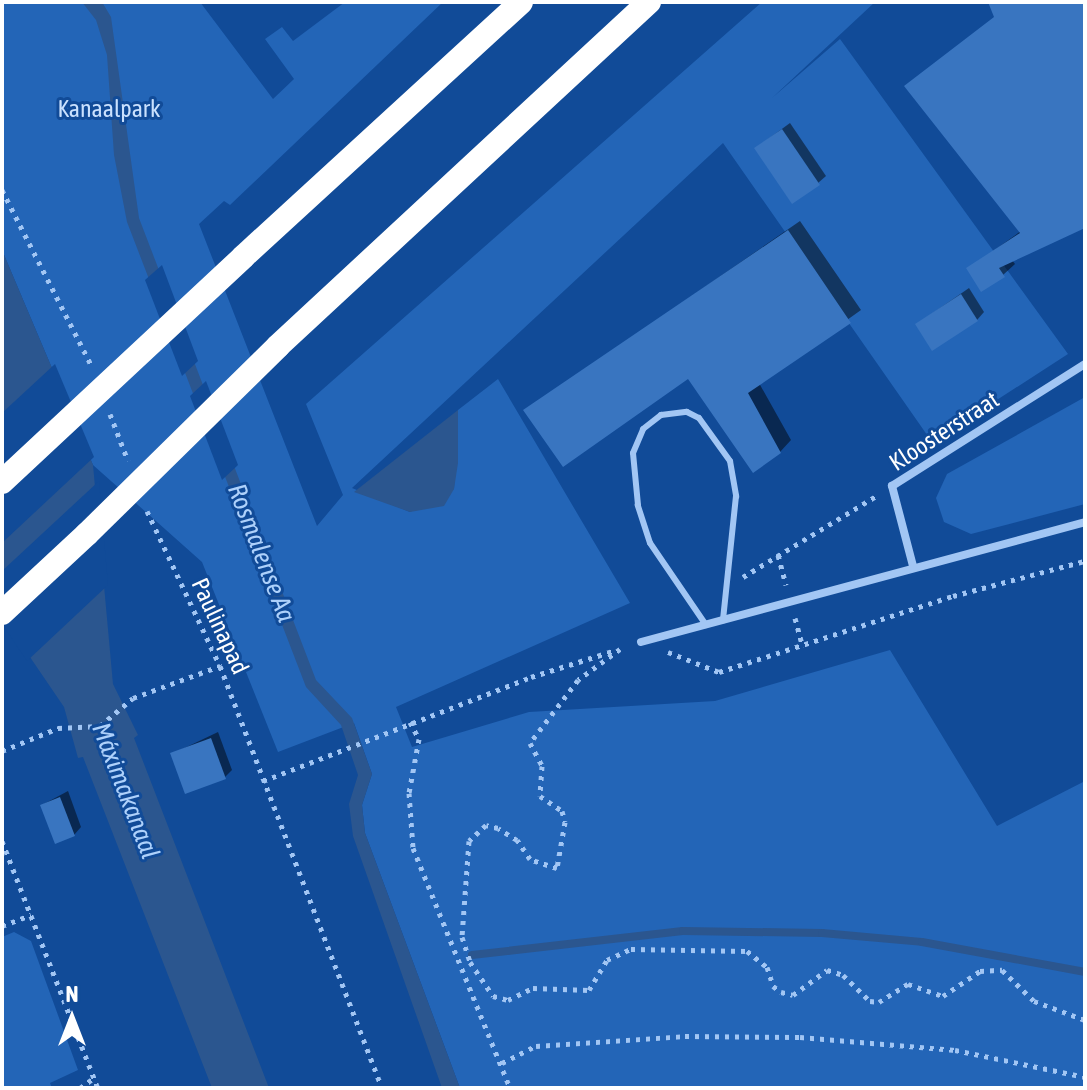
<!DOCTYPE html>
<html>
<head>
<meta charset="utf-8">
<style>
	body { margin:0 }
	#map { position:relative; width:1087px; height:1090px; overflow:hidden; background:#114b98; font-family:"Asap Condensed",sans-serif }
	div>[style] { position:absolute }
	.green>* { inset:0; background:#2365b7 }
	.water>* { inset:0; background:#2b568f }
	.pier>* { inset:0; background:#114b98 }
	.shadow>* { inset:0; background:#0007 }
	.stream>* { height:8px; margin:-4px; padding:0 4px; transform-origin:4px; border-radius:4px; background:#2b568f }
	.building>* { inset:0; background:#3975c0 }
	.path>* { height:5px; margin-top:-2.5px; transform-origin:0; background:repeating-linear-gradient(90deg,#a2c6f4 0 4px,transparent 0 10px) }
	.service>* { height:6px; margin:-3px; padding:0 3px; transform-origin:3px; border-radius:3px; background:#a2c6f4 }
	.minor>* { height:8px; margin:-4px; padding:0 4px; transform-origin:4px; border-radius:4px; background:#a2c6f4 }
	.motorway>* { height:24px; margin:-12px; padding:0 12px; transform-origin:12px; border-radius:12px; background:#fff }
	.motorway-bridge>* { height:24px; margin:-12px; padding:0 12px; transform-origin:12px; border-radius:12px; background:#fff }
	span { translate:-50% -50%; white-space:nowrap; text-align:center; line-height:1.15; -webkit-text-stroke:6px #114b98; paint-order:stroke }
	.park-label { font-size:24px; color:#cae1fe }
	.street-label { font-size:24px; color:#fff }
	.water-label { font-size:26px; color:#aed1fb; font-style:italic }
	.frame { position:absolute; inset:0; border:4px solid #fff; pointer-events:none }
	.north { position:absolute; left:32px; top:978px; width:80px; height:80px; -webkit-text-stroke:6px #114b98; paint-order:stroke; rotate:0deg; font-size:22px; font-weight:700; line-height:32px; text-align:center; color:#fff }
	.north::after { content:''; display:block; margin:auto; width:28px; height:36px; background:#fff; clip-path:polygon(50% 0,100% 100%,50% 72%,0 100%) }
</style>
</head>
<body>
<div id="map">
	<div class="green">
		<i style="clip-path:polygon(2px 2px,200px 2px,273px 99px,294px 79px,265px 39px,282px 27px,293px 41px,345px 2px,443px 2px,230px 205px,224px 201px,199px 224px,317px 526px,343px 495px,306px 404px,762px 2px,875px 2px,772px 98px,840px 39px,1068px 354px,932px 442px,723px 143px,352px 488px,410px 512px,454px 489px,458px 410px,498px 379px,630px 603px,396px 707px,412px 747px,529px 712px,715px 701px,890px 650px,997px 826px,1085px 781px,1085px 1088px,460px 1088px,365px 833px,362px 805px,372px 774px,354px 723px,278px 752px,202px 562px,93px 465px,2px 250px)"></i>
		<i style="clip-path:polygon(1085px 397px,1085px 504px,971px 534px,944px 522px,936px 498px,947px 474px)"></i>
		<i style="clip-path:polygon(14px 932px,31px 941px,78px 1070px,50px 1083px,52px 1088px,2px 1088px,2px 937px)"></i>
	</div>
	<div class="water">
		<i style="clip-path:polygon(82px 2px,102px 2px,111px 17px,139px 218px,316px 680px,352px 718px,372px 774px,362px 805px,365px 833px,460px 1088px,442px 1088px,353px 836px,349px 804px,358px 775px,341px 725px,306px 687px,127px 222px,114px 155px,107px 55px,96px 20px)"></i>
		<i style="clip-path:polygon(2px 250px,93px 465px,113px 684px,138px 735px,134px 738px,269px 1088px,212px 1088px,83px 757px,78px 758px,64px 707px,2px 616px)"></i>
		<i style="clip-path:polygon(458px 410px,458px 463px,454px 489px,444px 506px,410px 512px,354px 492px)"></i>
	</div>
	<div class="pier">
		<i style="clip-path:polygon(162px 265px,198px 361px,182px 376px,145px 280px)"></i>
		<i style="clip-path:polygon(55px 364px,94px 457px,2px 543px,2px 413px)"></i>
		<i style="clip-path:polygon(206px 381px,238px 465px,222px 480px,190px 396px)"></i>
		<i style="clip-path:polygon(99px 481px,108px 585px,27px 661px,2px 624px,2px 571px)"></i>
	</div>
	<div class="shadow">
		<i style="clip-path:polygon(990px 2px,1085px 2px,1085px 226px,1012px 260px,1015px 264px,1003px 275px,968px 269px,1021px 231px,996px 16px)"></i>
		<i style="clip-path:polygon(790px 123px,826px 176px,818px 183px,756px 148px)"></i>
		<i style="clip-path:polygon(800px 221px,861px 310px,759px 383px,791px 440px,780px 452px,688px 376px,526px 411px)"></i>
		<i style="clip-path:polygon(969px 288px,984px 312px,977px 320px,917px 324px)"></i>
		<i style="clip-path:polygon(218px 732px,232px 770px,225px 777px,172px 754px)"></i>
		<i style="clip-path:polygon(68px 791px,81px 827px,74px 835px,42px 805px)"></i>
	</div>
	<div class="stream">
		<i style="left:472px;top:955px;width:212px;rotate:-6.5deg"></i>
		<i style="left:683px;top:931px;width:139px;rotate:0.8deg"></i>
		<i style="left:822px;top:933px;width:100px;rotate:5.1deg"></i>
		<i style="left:922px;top:942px;width:166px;rotate:10.4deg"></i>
	</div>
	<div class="building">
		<i style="clip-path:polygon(988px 2px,1085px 2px,1085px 228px,999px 268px,1005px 277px,981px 292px,966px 268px,1020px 233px,904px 86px,994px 17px)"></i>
		<i style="clip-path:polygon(782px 129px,820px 185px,792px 204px,754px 148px)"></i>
		<i style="clip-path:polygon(788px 230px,851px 323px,748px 393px,781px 453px,753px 473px,688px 379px,563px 467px,523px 410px)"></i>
		<i style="clip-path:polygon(961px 294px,978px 321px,932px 351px,915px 324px)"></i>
		<i style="clip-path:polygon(211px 738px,226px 779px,185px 794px,170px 753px)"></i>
		<i style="clip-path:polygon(60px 797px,75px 836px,55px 844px,40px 805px)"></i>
	</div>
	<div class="path">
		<i style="left:2px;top:190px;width:199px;rotate:63deg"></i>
		<i style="left:110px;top:414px;width:50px;rotate:69deg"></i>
		<i style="left:147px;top:511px;width:171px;rotate:64.8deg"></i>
		<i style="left:220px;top:666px;width:452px;rotate:69deg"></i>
		<i style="left:778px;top:555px;width:31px;rotate:75deg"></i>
		<i style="left:743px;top:577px;width:158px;rotate:-31.3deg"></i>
		<i style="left:795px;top:618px;width:30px;rotate:75deg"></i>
		<i style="left:620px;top:649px;width:52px;rotate:143.6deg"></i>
		<i style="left:578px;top:680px;width:79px;rotate:127.3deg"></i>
		<i style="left:530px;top:743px;width:26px;rotate:62deg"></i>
		<i style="left:542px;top:766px;width:30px;rotate:94deg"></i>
		<i style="left:540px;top:796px;width:27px;rotate:34deg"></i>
		<i style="left:562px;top:811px;width:11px;rotate:75deg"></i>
		<i style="left:565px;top:822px;width:47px;rotate:99.9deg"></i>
		<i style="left:557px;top:868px;width:28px;rotate:-162deg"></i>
		<i style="left:530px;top:859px;width:23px;rotate:-124deg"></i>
		<i style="left:517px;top:840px;width:22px;rotate:-148deg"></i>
		<i style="left:498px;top:828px;width:12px;rotate:-166deg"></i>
		<i style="left:486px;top:825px;width:23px;rotate:137deg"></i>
		<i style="left:469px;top:841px;width:96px;rotate:94.2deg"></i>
		<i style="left:462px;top:937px;width:26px;rotate:72deg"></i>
		<i style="left:470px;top:962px;width:41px;rotate:55.9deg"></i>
		<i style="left:493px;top:996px;width:16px;rotate:15deg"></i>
		<i style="left:508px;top:1000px;width:28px;rotate:-26deg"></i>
		<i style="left:533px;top:988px;width:56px;rotate:2deg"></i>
		<i style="left:589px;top:990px;width:35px;rotate:-59deg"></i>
		<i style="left:607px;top:960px;width:26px;rotate:-25deg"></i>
		<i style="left:631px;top:949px;width:116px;rotate:1deg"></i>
		<i style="left:747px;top:951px;width:26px;rotate:39deg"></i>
		<i style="left:767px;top:967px;width:20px;rotate:72deg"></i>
		<i style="left:773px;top:986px;width:10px;rotate:37deg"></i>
		<i style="left:781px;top:992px;width:12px;rotate:14deg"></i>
		<i style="left:793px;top:995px;width:42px;rotate:-36.3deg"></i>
		<i style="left:827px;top:970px;width:17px;rotate:17deg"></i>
		<i style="left:843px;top:975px;width:37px;rotate:44deg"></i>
		<i style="left:870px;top:1001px;width:9px;rotate:6deg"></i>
		<i style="left:879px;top:1002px;width:34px;rotate:-32deg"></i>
		<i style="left:908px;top:984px;width:37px;rotate:19deg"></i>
		<i style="left:943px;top:996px;width:45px;rotate:-34deg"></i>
		<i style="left:980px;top:971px;width:22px;rotate:-3deg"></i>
		<i style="left:1002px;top:970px;width:45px;rotate:44.1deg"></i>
		<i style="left:1034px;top:1001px;width:54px;rotate:20.4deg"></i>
		<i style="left:668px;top:652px;width:55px;rotate:21.4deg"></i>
		<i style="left:719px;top:672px;width:246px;rotate:-18deg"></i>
		<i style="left:953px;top:596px;width:137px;rotate:-14.9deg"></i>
		<i style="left:410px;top:722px;width:19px;rotate:62deg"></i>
		<i style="left:419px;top:739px;width:55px;rotate:100.5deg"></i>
		<i style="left:409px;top:793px;width:55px;rotate:85.8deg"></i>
		<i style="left:413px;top:848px;width:259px;rotate:68deg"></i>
		<i style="left:2px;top:751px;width:61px;rotate:-22.3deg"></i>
		<i style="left:58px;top:728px;width:42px;rotate:-2.7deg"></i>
		<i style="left:100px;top:726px;width:43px;rotate:-40.3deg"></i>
		<i style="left:133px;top:698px;width:93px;rotate:-20.2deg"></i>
		<i style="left:263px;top:781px;width:287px;rotate:-21.2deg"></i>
		<i style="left:531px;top:677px;width:86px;rotate:-17.6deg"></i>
		<i style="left:2px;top:841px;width:265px;rotate:68.8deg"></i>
		<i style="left:2px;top:926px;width:31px;rotate:-21deg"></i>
		<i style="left:502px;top:1063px;width:38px;rotate:-27deg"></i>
		<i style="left:536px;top:1046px;width:149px;rotate:-3.8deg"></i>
		<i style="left:685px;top:1036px;width:115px;rotate:0.5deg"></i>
		<i style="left:800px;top:1037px;width:156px;rotate:4.8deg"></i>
		<i style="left:955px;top:1050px;width:133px;rotate:11.7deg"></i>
		<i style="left:80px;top:1088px;width:17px;rotate:-36deg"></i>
	</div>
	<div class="service">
		<i style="left:706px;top:625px;width:99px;rotate:-124.3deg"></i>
		<i style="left:650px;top:543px;width:40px;rotate:-108deg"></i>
		<i style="left:638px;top:505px;width:52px;rotate:-95.5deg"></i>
		<i style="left:633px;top:453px;width:26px;rotate:-67deg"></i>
		<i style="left:643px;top:429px;width:23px;rotate:-38deg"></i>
		<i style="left:661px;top:415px;width:26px;rotate:-7deg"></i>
		<i style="left:687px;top:412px;width:13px;rotate:27deg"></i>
		<i style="left:699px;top:418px;width:53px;rotate:54.2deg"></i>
		<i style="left:730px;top:461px;width:36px;rotate:80deg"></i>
		<i style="left:736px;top:496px;width:125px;rotate:96deg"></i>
	</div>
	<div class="minor">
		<i style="left:913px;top:566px;width:83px;rotate:-104.7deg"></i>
		<i style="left:892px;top:486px;width:228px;rotate:-32.3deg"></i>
		<i style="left:641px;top:642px;width:460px;rotate:-15.1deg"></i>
	</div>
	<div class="motorway">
		<i style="left:243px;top:257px;width:377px;rotate:-42.5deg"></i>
		<i style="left:278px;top:346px;width:506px;rotate:-42.84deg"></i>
		<i style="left:2px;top:613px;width:116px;rotate:-42.9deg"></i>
	</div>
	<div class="motorway-bridge">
		<i style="left:2px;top:482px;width:330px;rotate:-43deg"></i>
		<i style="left:87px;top:534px;width:268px;rotate:-44.5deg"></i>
	</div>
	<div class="park-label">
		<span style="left:109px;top:109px">Kanaalpark</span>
	</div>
	<div class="street-label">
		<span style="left:944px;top:431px;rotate:-33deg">Kloosterstraat</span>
		<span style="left:220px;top:626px;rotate:65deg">Paulinapad</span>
	</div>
	<div class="water-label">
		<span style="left:261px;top:553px;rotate:69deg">Rosmalense Aa</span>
		<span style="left:125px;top:791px;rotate:69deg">Máximakanaal</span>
	</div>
	<div class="frame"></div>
	<div class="north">N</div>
</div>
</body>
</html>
